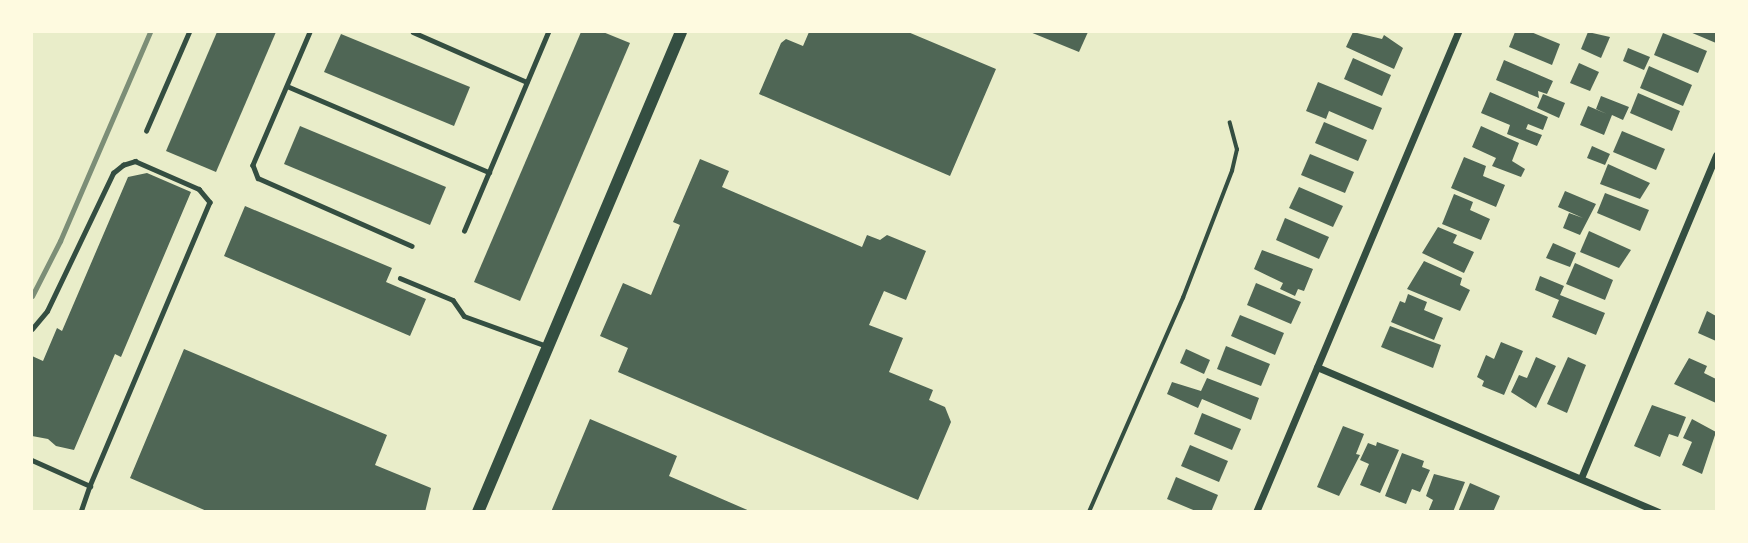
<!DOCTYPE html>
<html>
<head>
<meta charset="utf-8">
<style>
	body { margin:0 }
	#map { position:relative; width:1748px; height:543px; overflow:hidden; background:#e9edc9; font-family:"Alegreya Sans",sans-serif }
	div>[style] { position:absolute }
	.building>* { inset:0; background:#4f6655 }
	.path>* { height:3.5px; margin:-1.75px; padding:0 1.75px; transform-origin:1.75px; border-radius:1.75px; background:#344e41 }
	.service>* { height:4.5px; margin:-2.25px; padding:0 2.25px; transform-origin:2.25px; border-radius:2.25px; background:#344e41 }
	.minor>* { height:7px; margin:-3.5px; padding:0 3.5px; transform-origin:3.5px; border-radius:3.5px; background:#344e41 }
	.tertiary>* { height:12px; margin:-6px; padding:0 6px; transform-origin:6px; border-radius:6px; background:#344e41 }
	.rail>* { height:5px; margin:-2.5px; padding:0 2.5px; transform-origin:2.5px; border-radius:2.5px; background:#7c8e77 }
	span { translate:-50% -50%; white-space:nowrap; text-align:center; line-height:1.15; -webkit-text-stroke:5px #fefae0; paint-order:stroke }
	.frame { position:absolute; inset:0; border:33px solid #fefae0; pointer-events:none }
</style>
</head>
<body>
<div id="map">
	<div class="building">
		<i style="clip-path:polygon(217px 32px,276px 32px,216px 172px,166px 151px)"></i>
		<i style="clip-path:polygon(581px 32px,603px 32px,630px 43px,520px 301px,474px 282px)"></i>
		<i style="clip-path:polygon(809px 32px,908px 32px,996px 69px,950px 176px,759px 94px,781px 43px,786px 39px,803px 46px)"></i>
		<i style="clip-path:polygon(1030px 32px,1088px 32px,1079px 52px)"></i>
		<i style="clip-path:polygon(1353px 32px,1382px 39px,1384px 35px,1403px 48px,1394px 69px,1346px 47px)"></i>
		<i style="clip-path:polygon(1515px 32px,1531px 32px,1560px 44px,1552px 65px,1509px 47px)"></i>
		<i style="clip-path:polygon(1588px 32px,1610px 37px,1601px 58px,1581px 49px)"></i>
		<i style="clip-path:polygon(1690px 32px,1716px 32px,1716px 43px)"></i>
		<i style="clip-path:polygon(1663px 33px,1707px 51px,1698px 73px,1654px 55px)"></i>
		<i style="clip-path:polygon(341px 34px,470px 87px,454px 126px,324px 72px)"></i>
		<i style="clip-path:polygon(1628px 48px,1650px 57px,1644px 70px,1623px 61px)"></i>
		<i style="clip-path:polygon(1353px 58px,1391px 75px,1382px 96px,1344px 79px)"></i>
		<i style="clip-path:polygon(1504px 60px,1553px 81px,1547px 94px,1538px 91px,1539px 98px,1496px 80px)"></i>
		<i style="clip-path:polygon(1579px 63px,1599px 72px,1590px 91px,1570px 83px)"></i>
		<i style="clip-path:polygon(1649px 66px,1692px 85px,1683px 106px,1640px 88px)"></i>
		<i style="clip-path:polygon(1318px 82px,1382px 108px,1373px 130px,1329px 111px,1326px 119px,1306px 111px)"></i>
		<i style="clip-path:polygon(1490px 92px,1548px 117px,1543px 130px,1528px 124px,1526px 129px,1542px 135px,1537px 146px,1507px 134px,1510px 125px,1481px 113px)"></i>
		<i style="clip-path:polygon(1638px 93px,1680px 111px,1672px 131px,1630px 113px)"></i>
		<i style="clip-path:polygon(1543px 94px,1565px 103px,1559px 118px,1537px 108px)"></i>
		<i style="clip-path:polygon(1601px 96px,1629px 107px,1623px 120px,1612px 115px,1604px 135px,1580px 125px,1588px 106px,1607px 114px,1596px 109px)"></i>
		<i style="clip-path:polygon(1324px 122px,1367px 140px,1358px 161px,1315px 143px)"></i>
		<i style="clip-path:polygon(300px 126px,446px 187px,430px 225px,284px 164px)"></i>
		<i style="clip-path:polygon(1481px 126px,1519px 143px,1512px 161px,1525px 169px,1521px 177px,1492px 166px,1496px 158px,1472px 147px)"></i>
		<i style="clip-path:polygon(1622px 131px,1665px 149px,1656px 170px,1613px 152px)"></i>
		<i style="clip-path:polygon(1592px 146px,1610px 154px,1605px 165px,1587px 158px)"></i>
		<i style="clip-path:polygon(1310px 154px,1354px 172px,1345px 193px,1301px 175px)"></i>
		<i style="clip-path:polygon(1464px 157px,1486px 166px,1483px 176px,1505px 185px,1496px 207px,1451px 188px)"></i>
		<i style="clip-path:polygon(700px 159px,729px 171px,722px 187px,862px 247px,867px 235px,880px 240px,887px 235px,926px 251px,906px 300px,884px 291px,869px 325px,903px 338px,889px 372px,933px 390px,929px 400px,945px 407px,951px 422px,918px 500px,618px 372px,628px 348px,600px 336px,623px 283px,651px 295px,680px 225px,673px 222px)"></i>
		<i style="clip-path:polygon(1608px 164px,1650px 183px,1640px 199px,1600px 184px)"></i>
		<i style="clip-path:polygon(147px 173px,191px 192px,121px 357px,115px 354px,74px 450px,56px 446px,48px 439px,32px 436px,32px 356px,43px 361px,57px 328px,62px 331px,128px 177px)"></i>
		<i style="clip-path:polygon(1299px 187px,1343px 206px,1333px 227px,1289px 208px)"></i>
		<i style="clip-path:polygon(1565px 191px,1596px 204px,1580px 235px,1563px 228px,1569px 213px,1583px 218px,1558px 207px)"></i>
		<i style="clip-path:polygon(1605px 193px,1649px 210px,1640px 231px,1597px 213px)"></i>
		<i style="clip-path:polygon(1454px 194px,1473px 202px,1470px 210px,1490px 219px,1481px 240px,1442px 224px)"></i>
		<i style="clip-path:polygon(245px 206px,392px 268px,386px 282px,426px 299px,410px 336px,224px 256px)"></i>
		<i style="clip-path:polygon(1285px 218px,1329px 237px,1319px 259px,1276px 240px)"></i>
		<i style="clip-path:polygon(1438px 227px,1457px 235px,1453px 243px,1474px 252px,1464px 273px,1422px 253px)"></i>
		<i style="clip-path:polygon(1589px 231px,1631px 250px,1619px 268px,1580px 252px)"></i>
		<i style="clip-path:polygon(1553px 243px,1576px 253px,1570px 267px,1546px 258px)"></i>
		<i style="clip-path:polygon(1262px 250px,1313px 269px,1304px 291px,1298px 289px,1295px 296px,1280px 289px,1283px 283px,1254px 269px)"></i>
		<i style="clip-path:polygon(1424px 261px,1462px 278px,1460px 285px,1470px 290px,1460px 311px,1407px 289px)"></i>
		<i style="clip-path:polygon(1575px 263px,1613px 280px,1605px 300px,1566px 284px)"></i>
		<i style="clip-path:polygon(1540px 276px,1564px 286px,1560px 295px,1605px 313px,1596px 335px,1552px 317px,1559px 300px,1535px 290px)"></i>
		<i style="clip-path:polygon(1256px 283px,1301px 302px,1291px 324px,1247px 305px)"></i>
		<i style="clip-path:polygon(1408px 294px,1427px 302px,1424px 310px,1443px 318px,1434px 340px,1391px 322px,1400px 301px,1405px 303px)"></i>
		<i style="clip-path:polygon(1707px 311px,1716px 316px,1716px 341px,1698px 333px)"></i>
		<i style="clip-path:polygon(1240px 315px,1284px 333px,1275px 355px,1231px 336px)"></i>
		<i style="clip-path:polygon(1390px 326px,1441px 345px,1433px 368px,1381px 347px)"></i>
		<i style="clip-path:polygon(1501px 342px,1523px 351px,1504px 395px,1482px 386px,1484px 381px,1477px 377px,1486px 355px,1494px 359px)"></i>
		<i style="clip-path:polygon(1226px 346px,1270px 364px,1261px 386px,1217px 369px)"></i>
		<i style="clip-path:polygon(184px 349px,387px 435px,375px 465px,431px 488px,425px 512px,209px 512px,130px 478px)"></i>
		<i style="clip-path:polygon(1186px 349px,1210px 360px,1204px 374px,1180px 363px)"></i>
		<i style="clip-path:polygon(1536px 357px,1556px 366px,1536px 408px,1511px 392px,1519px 375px,1527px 378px)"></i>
		<i style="clip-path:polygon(1568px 357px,1586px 365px,1567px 413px,1547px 404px)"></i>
		<i style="clip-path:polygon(1689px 358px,1707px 366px,1704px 373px,1716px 379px,1716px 403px,1674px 384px)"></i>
		<i style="clip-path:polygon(1207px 378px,1259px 398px,1251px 420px,1202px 399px,1198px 408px,1167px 394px,1172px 382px,1201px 391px)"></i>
		<i style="clip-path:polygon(1652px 405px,1686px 417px,1678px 437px,1669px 434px,1660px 457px,1634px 446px)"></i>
		<i style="clip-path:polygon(1202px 413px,1241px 429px,1232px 450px,1194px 434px)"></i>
		<i style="clip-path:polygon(590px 419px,677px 456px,669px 476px,752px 512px,551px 512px)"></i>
		<i style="clip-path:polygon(1692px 419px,1716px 432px,1702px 474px,1682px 465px,1692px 442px,1683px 438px)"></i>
		<i style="clip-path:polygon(1343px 426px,1364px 434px,1356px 454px,1360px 455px,1339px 496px,1317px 487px)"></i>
		<i style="clip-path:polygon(1377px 442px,1399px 450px,1380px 493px,1360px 485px,1369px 464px,1360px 460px,1368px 443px,1376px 446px)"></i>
		<i style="clip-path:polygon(1190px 445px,1228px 461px,1219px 482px,1181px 466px)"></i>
		<i style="clip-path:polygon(1402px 453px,1424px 461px,1422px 467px,1430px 470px,1420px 492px,1412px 489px,1406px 504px,1385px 496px)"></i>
		<i style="clip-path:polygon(1434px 474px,1465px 482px,1453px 512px,1428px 512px,1433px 500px,1426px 496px)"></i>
		<i style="clip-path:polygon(1176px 477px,1218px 495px,1211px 512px,1198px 512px,1167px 499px)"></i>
		<i style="clip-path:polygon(1470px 483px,1500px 496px,1493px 512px,1458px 512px)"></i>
	</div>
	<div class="path">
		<i style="left:1089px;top:512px;width:234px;rotate:-66.3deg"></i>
		<i style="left:1183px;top:298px;width:136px;rotate:-68.9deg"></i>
		<i style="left:1232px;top:171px;width:22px;rotate:-77deg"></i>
		<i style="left:1237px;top:150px;width:28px;rotate:-105deg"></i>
	</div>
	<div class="service">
		<i style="left:310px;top:32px;width:145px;rotate:113.2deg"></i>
		<i style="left:253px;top:165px;width:14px;rotate:69deg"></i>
		<i style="left:258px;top:178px;width:168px;rotate:23.8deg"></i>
		<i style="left:413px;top:32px;width:124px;rotate:23.7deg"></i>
		<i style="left:287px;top:86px;width:220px;rotate:23.1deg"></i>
		<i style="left:146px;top:131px;width:108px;rotate:-66.5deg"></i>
		<i style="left:464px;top:231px;width:216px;rotate:-67.1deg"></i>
		<i style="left:400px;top:278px;width:57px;rotate:22.5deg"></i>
		<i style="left:453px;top:300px;width:19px;rotate:55deg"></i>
		<i style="left:464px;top:316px;width:88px;rotate:19.9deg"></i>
		<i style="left:32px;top:329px;width:23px;rotate:-50deg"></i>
		<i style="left:47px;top:311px;width:153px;rotate:-64.4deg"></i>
		<i style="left:113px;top:173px;width:13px;rotate:-39deg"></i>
		<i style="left:123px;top:165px;width:13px;rotate:-18deg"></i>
		<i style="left:135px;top:161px;width:70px;rotate:23.6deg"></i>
		<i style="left:199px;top:189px;width:17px;rotate:50deg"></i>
		<i style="left:210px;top:202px;width:308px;rotate:112.9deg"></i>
		<i style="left:32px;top:460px;width:64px;rotate:24.1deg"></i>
		<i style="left:90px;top:486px;width:28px;rotate:109deg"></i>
	</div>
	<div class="minor">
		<i style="left:1317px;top:367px;width:371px;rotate:23deg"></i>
		<i style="left:1581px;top:478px;width:350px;rotate:-67.3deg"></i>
		<i style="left:1256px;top:512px;width:521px;rotate:-67.18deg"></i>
	</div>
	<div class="tertiary">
		<i style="left:478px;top:512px;width:521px;rotate:-67.08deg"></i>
	</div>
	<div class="rail">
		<i style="left:32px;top:296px;width:62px;rotate:-63deg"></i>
		<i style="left:60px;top:241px;width:228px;rotate:-66.7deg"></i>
	</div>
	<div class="frame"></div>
</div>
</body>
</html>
